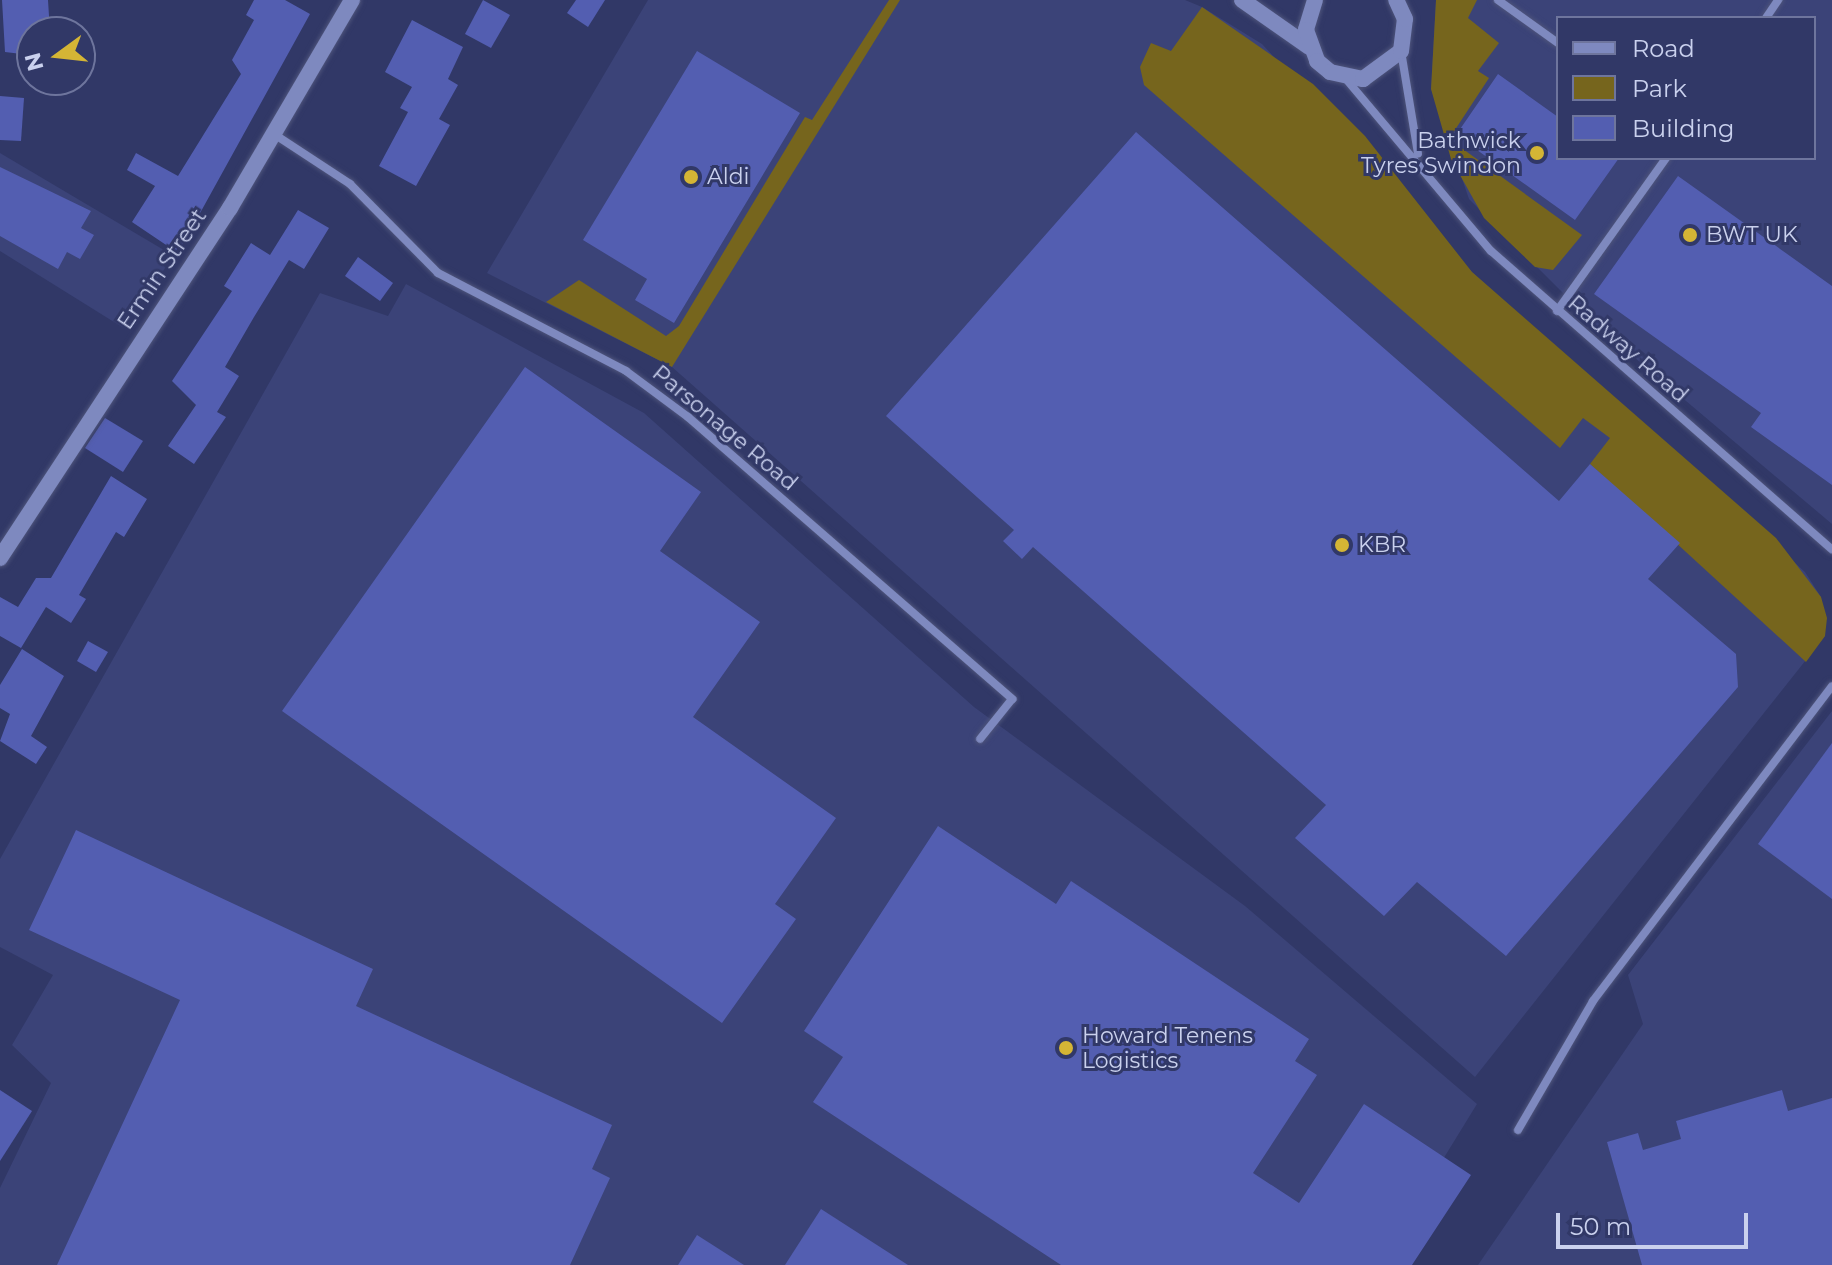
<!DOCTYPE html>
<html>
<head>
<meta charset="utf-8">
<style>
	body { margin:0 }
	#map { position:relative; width:1832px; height:1265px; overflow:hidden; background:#313867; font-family:Montserrat,sans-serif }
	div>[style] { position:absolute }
	.built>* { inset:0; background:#3b4378 }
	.green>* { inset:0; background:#76651d }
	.building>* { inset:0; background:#535eb1 }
	.roads { filter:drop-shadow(0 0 2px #4e547b) drop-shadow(0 0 2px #4e547b) }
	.street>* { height:8px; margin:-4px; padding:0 4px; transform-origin:4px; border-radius:4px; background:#7e89bf }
	.secondary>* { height:16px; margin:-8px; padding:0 8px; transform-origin:8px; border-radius:8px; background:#7e89bf }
	.dots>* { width:22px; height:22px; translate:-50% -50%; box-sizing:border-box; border:4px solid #313867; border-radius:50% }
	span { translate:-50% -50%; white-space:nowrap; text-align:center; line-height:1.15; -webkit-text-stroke:6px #313867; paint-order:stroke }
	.poi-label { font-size:22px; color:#cad1ee }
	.right { translate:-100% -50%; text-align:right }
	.left { translate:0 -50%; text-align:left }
	.street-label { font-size:22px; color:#cad1ee }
	.legend { position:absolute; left:1556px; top:16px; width:260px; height:144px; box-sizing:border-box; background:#313867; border:2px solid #6e759d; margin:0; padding:10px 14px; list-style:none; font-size:24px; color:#cad1ee }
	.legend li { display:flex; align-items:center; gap:16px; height:40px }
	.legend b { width:40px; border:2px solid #6e759d }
	.north { position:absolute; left:16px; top:16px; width:80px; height:80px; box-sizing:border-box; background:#313867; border:2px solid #6e759d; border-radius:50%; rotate:255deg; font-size:22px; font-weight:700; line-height:32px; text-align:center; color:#cad1ee }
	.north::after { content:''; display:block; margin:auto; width:28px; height:36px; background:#d4b535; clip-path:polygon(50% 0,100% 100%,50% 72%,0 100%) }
	.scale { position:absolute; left:1556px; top:1213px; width:192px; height:36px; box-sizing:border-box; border:4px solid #cad1ee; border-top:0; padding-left:10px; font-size:24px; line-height:28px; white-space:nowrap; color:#cad1ee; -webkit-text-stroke:6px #313867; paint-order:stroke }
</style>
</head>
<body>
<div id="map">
	<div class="built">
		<i style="clip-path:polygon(648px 0,1185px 0,1202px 7px,1262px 44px,1472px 272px,1805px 572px,1821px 597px,1825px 636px,1475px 1077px,672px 367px,487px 273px)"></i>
		<i style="clip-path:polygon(evenodd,1436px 0,1832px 0,1832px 524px,1590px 320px,1469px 199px,1431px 89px,1436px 0,1558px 18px,1814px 18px,1814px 158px,1558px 158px,1558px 18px)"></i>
		<i style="clip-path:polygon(0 153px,174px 256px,122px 327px,0 251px)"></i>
		<i style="clip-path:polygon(406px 284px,644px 413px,974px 707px,1245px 906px,1477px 1104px,1378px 1265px,0 1265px,0 1188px,51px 1083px,12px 1045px,53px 975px,0 947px,0 859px,320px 293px,388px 316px)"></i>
		<i style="clip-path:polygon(1832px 711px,1832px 1265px,1478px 1265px,1643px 1024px,1628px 975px)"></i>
	</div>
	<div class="green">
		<i style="clip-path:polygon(889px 0,900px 0,672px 367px,546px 302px,579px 280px,666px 336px,679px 326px,805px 117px,812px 120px)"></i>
		<i style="clip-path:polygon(1436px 0,1477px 0,1468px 18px,1499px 43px,1478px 71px,1489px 78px,1449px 139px,1582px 235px,1553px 270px,1535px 267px,1484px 218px,1451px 159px,1431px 89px)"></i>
		<i style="clip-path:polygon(1202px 7px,1313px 84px,1365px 136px,1472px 272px,1776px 538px,1821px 597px,1827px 618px,1825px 636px,1806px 662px,1590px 464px,1610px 438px,1583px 418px,1560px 448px,1144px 85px,1140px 67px,1151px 43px,1171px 51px)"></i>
	</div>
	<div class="building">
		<i style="clip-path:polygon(2px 0,48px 0,50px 32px,32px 32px,30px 55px,5px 52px)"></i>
		<i style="clip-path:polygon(254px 0,285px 0,310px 14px,178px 253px,132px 222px,155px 186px,127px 170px,136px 153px,178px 176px,241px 74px,232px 60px,254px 20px,246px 15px)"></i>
		<i style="clip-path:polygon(483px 0,510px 15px,491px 48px,465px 34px)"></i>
		<i style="clip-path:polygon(576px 0,605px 0,588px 27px,567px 13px)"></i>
		<i style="clip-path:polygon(412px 20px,463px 47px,448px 79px,458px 85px,439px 119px,450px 125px,416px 186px,379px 166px,408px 112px,400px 108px,412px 87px,385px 72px)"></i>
		<i style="clip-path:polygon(697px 51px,800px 113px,674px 323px,635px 300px,647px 279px,583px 240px)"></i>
		<i style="clip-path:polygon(1498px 74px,1558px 117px,1558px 158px,1619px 158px,1575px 220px,1456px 135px)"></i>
		<i style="clip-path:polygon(0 96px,24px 98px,21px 141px,0 140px)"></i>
		<i style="clip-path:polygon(1136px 132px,1559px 501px,1590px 464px,1680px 543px,1648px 579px,1736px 654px,1738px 687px,1506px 956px,1417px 882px,1384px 916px,1295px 838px,1326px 805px,1033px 547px,1022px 559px,1003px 541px,1014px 530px,886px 416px)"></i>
		<i style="clip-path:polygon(0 167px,91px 211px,81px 228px,94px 235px,80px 259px,67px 252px,58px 269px,0 236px)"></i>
		<i style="clip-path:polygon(1678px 176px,1832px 286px,1832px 485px,1751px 427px,1761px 413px,1594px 294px)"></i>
		<i style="clip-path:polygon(298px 210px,329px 228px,304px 269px,289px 260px,254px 317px,225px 367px,239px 376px,217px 412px,226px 417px,194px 464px,168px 446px,196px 405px,172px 381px,232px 291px,224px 286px,251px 243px,270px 255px)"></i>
		<i style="clip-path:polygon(358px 257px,393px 283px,380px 301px,345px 276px)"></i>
		<i style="clip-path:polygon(525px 367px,701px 492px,660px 551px,760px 622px,693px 717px,836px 818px,775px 904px,796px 919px,722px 1023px,282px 711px)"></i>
		<i style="clip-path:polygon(105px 418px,143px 441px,123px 472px,85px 448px)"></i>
		<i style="clip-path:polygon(111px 476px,147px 499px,124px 537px,116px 532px,79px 595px,86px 599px,71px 623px,46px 607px,21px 648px,0 636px,0 597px,18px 607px,36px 578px,51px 578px)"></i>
		<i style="clip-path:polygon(88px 641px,108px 652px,96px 672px,77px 661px)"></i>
		<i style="clip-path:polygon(22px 649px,64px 676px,31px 736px,47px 747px,36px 764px,0 741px,10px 714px,0 708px,0 685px)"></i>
		<i style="clip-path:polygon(1832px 743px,1832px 899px,1758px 844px)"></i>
		<i style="clip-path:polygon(938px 826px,1056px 904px,1071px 881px,1309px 1039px,1295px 1061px,1317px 1075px,1253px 1173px,1299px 1203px,1364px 1104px,1471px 1175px,1412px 1265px,1061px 1265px,813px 1102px,843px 1057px,804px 1031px)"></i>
		<i style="clip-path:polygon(76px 830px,373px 969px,356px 1006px,612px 1125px,592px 1169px,610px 1178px,570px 1265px,57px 1265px,180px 1000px,29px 930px)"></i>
		<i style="clip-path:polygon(0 1090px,32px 1111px,0 1161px)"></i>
		<i style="clip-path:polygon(1782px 1090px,1788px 1111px,1832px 1098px,1832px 1265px,1642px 1265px,1607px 1142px,1638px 1133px,1643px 1150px,1681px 1139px,1676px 1121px)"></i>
		<i style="clip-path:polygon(821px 1209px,908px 1265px,785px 1265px)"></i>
		<i style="clip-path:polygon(697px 1235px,744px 1265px,678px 1265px)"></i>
	</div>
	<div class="roads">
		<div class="street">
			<i style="left:1498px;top:0;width:74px;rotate:35.6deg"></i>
			<i style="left:1766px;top:18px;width:22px;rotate:-56deg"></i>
			<i style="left:1401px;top:51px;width:104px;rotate:80.6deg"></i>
			<i style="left:1346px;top:79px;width:225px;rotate:49.9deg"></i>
			<i style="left:1491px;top:251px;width:453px;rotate:41.2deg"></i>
			<i style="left:274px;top:134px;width:91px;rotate:33.3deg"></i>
			<i style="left:350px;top:184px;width:125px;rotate:45.3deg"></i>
			<i style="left:438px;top:273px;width:212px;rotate:27.5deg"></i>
			<i style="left:626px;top:371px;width:77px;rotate:36.6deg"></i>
			<i style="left:688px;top:417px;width:430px;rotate:41deg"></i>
			<i style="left:1012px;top:699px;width:51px;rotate:128.7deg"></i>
			<i style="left:1557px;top:311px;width:188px;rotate:-54.5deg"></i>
			<i style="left:1518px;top:1130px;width:149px;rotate:-59.8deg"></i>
			<i style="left:1593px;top:1001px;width:395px;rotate:-52.8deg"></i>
		</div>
		<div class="secondary">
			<i style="left:1242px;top:0;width:82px;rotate:35deg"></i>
			<i style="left:1315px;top:0;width:31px;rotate:107deg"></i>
			<i style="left:1306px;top:30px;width:33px;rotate:70deg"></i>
			<i style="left:1317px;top:61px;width:17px;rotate:40deg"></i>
			<i style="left:1330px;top:72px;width:34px;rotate:12deg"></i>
			<i style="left:1363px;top:79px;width:47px;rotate:-36.4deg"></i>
			<i style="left:1401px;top:51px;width:32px;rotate:-83deg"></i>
			<i style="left:1405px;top:19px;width:21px;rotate:-115deg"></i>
			<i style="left:0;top:558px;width:419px;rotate:-56.7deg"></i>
			<i style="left:230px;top:208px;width:241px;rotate:-59.6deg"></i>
		</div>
	</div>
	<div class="dots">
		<i style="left:1537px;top:153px;background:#d4b535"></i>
		<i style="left:691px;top:177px;background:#d4b535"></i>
		<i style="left:1690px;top:235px;background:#d4b535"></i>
		<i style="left:1342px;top:545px;background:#d4b535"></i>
		<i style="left:1066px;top:1048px;background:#d4b535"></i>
	</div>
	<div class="poi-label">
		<span class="right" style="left:1521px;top:153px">Bathwick<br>Tyres Swindon</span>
		<span class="left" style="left:707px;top:177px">Aldi</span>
		<span class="left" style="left:1706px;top:235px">BWT UK</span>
		<span class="left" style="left:1358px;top:545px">KBR</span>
		<span class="left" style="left:1082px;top:1048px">Howard Tenens<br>Logistics</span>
	</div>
	<div class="street-label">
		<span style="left:162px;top:269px;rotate:-56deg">Ermin Street</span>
		<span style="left:1628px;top:349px;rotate:41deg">Radway Road</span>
		<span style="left:725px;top:428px;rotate:40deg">Parsonage Road</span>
	</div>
	<ul class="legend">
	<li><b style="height:10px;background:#7e89bf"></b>Road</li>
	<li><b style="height:22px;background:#76651d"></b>Park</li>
	<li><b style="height:22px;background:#535eb1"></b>Building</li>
	</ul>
	<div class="north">N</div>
	<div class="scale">50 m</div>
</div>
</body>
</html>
